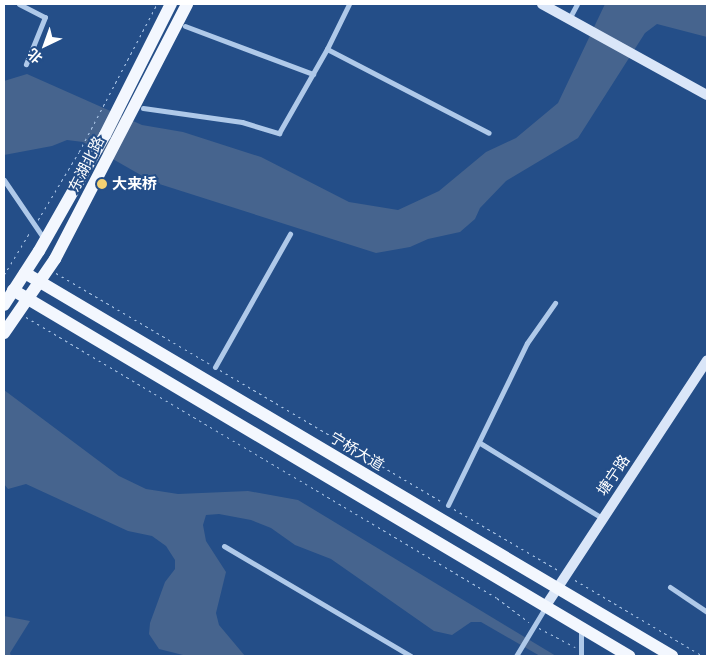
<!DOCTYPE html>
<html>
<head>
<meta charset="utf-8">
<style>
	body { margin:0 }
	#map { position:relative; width:711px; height:660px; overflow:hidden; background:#244e88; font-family:"Open Sans","Noto Sans SC",sans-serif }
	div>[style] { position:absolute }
	.water>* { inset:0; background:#46648e }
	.path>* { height:1px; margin-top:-0.5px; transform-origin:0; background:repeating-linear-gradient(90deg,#afc9e9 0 2.5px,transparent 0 6.5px) }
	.street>* { height:5px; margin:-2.5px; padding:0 2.5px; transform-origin:2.5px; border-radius:2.5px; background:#afc9e9 }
	.secondary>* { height:10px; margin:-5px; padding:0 5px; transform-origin:5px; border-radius:5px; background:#dae6f8 }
	.primary>* { height:12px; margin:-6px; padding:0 6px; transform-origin:6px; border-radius:6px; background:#f3f7fe }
	.dots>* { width:14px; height:14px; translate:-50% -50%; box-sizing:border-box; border:2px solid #244e88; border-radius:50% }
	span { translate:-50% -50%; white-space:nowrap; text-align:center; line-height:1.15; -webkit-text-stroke:4px #244e88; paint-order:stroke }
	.street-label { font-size:15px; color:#fff }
	.poi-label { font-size:15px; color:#fff; font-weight:700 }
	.left { translate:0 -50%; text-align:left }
	.frame { position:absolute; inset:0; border:5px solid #fff; pointer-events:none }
	.north { position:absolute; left:20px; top:20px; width:50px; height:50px; -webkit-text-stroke:4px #244e88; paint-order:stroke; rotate:222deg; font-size:14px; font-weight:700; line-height:20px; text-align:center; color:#fff }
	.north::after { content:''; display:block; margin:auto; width:18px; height:22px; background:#fff; clip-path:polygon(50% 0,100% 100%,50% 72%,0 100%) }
</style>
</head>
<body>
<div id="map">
	<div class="water">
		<i style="clip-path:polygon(605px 4px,707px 4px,707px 37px,657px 24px,645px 33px,578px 138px,506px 181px,480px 208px,475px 219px,460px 232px,428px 239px,410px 247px,376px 253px,153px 182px,83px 142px,67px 140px,52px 146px,4px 155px,4px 81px,27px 74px,142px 125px,183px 132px,261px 157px,349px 202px,398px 210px,439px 191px,486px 152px,516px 138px,558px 103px)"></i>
		<i style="clip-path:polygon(4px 390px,119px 476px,146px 489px,178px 494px,248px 491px,298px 500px,556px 656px,540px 656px,481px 622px,471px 622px,452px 635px,434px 631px,331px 559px,295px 545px,271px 528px,251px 520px,219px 514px,206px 515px,203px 525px,206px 541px,226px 572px,216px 613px,219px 625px,245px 656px,187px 656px,159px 649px,149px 634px,150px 623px,165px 582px,175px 569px,175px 560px,166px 546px,152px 536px,128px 531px,26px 484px,8px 489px,4px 484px)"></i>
		<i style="clip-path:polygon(4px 616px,30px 621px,10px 653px,11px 656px,4px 656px)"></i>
	</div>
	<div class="path">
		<i style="left:38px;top:220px;width:79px;rotate:-58.9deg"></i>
		<i style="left:79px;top:152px;width:167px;rotate:-62.2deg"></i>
		<i style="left:56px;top:273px;width:179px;rotate:30.6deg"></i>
		<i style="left:4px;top:275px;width:50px;rotate:-58.8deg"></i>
		<i style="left:26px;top:317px;width:548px;rotate:30.82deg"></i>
		<i style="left:497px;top:598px;width:40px;rotate:37deg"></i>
		<i style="left:220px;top:370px;width:258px;rotate:30.7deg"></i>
		<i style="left:454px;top:509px;width:121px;rotate:30.4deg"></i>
		<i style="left:575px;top:580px;width:149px;rotate:30.7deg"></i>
		<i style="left:539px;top:628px;width:41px;rotate:27.8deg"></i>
	</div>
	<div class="street">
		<i style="left:19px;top:4px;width:29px;rotate:27deg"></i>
		<i style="left:45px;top:17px;width:51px;rotate:112deg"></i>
		<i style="left:349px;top:4px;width:50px;rotate:116.1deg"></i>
		<i style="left:327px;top:49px;width:182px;rotate:27.4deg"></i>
		<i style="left:569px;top:19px;width:17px;rotate:-62deg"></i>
		<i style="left:185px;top:26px;width:137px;rotate:20.6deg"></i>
		<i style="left:143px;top:108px;width:100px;rotate:8deg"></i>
		<i style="left:242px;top:122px;width:39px;rotate:17deg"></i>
		<i style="left:279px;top:133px;width:97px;rotate:-60.3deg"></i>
		<i style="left:4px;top:180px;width:73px;rotate:55.7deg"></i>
		<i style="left:215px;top:367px;width:153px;rotate:-60.6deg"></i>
		<i style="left:480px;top:443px;width:143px;rotate:31.6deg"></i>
		<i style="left:448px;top:505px;width:180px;rotate:-64deg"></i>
		<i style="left:527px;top:343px;width:49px;rotate:-55deg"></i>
		<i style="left:224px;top:546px;width:217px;rotate:30.5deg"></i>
		<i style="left:670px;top:587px;width:45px;rotate:34deg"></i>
		<i style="left:516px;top:656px;width:56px;rotate:-58.9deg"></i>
		<i style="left:581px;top:656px;width:26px;rotate:-90deg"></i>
	</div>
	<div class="secondary">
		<i style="left:542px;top:4px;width:188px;rotate:28.9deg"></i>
		<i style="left:545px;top:607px;width:295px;rotate:-56.7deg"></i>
	</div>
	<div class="primary">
		<i style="left:25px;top:273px;width:752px;rotate:30.62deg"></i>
		<i style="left:13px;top:290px;width:717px;rotate:30.72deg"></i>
		<i style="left:4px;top:305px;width:64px;rotate:-57.1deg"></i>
		<i style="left:39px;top:251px;width:133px;rotate:-60.4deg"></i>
		<i style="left:105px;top:135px;width:147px;rotate:-63.3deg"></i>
		<i style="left:4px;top:333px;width:90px;rotate:-55.4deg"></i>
		<i style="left:55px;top:259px;width:287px;rotate:-62.6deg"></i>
	</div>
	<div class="dots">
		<i style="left:102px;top:184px;background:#f4d173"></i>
	</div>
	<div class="street-label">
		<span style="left:86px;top:164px;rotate:-63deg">东湖北路</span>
		<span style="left:357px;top:451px;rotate:31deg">宁桥大道</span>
		<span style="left:613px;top:475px;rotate:-56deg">塘宁路</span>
	</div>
	<div class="poi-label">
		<span class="left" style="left:112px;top:184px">大来桥</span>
	</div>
	<div class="frame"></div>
	<div class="north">北</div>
</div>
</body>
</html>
